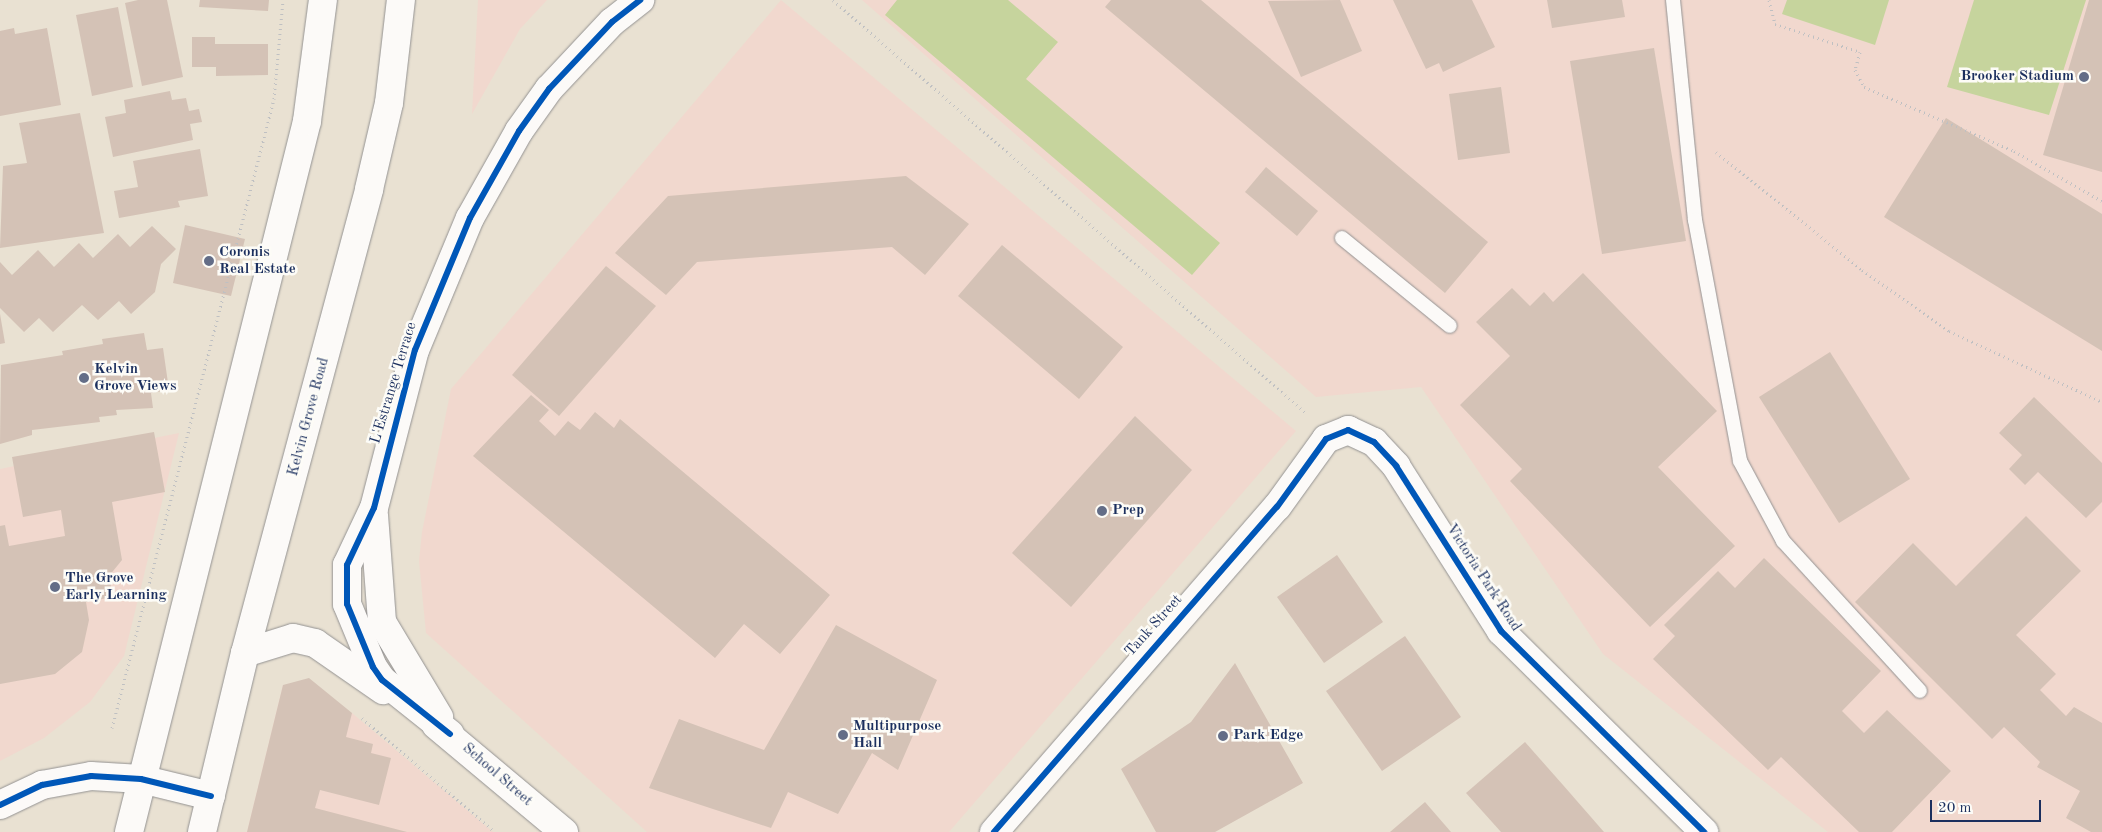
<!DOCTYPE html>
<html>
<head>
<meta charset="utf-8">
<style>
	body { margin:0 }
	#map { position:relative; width:2102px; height:832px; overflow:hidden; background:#e9e1d2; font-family:"Old Standard TT",serif }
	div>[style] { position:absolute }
	.built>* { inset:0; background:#f1d8ce }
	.green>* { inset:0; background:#c6d49d }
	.building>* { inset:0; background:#d4c2b6 }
	.path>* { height:3px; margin-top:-1.5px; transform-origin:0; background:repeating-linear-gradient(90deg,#bfc0c2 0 1px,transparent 0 5px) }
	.roads { filter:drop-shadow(0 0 1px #939292) drop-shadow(0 0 1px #939292) }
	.lane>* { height:14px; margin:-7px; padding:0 7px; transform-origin:7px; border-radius:7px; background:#fcfaf8 }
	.street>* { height:28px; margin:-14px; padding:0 14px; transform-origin:14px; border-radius:14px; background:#fcfaf8 }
	.primary>* { height:28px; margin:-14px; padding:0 14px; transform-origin:14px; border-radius:14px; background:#fcfaf8 }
	.cycleway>* { height:6px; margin:-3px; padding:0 3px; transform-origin:3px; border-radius:3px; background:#0057b8 }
	.dots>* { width:14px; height:14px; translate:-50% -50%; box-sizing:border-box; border:2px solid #fdfcf7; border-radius:50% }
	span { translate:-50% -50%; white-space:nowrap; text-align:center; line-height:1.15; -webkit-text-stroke:5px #fdfcf7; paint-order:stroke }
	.poi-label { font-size:15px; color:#1b2f5e; font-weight:700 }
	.right { translate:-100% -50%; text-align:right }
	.left { translate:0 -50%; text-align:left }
	.street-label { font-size:15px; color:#1b2f5e }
	.scale { position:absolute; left:1930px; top:800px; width:111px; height:22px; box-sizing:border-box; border:2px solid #1b2f5e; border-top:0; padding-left:6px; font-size:15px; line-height:18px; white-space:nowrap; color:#1b2f5e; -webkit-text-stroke:4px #fdfcf7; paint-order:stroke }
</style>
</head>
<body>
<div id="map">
	<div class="built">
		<i style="clip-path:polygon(478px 0,547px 0,520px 29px,472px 114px)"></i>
		<i style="clip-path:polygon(781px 0,1296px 431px,949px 832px,647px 832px,426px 633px,419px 561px,422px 532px,451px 389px)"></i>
		<i style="clip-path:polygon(862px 0,2102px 0,2102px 832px,1828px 832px,1603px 654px,1421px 387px,1316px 397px)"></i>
		<i style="clip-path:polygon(179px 433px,124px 656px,90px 702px,44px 738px,0 761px,0 469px)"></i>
		<i style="clip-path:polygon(283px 685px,352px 713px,493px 832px,247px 832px)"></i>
	</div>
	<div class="green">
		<i style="clip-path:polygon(897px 0,1008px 0,1058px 42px,1026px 79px,1220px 243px,1192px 275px,885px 15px)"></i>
		<i style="clip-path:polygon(1787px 0,1889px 0,1875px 45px,1782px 14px)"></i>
		<i style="clip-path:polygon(1974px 0,2086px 0,2049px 115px,1947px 87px)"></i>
	</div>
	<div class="building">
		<i style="clip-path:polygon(138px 0,167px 0,183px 77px,142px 86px,125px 3px)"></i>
		<i style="clip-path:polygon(200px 0,269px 0,268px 11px,199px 7px)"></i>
		<i style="clip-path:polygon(1111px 0,1201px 0,1488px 242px,1445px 293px,1105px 7px)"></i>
		<i style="clip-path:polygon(1340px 0,1362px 51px,1301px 77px,1268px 1px)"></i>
		<i style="clip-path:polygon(1393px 0,1472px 0,1495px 47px,1443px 72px,1439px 63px,1426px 69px)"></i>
		<i style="clip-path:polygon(1547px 0,1622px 0,1625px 17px,1552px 28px)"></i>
		<i style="clip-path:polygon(2089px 0,2102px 0,2102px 172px,2043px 155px)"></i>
		<i style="clip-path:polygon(118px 7px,133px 87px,92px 96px,76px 15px)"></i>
		<i style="clip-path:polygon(14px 28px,15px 34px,47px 28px,61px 105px,0 116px,0 31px)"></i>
		<i style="clip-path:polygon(192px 37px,215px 37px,215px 44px,268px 44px,268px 75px,216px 76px,216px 67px,192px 67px)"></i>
		<i style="clip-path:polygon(1654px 48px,1686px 241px,1602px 254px,1570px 61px)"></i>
		<i style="clip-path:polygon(1501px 87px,1510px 153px,1458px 160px,1449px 94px)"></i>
		<i style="clip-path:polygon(170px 91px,172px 100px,186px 98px,189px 111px,199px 109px,202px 122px,190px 124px,193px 140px,113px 157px,105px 117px,126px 113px,124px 100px)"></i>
		<i style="clip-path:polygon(80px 113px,104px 233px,0 248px,3px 166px,27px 163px,19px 123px)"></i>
		<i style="clip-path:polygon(1946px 118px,2102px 214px,2102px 351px,1884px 217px)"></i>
		<i style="clip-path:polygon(200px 149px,208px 196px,178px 201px,180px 207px,119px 218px,114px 191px,138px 187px,133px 161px)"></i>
		<i style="clip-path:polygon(1266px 167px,1318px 211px,1297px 236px,1245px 192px)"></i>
		<i style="clip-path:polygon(906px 176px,969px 224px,925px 275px,892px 247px,697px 262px,666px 295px,615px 253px,668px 196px)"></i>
		<i style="clip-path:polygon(185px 225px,245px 239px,231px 296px,173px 283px)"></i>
		<i style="clip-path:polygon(152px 226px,176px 249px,161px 264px,155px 292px,131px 314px,119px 301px,98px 320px,82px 305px,53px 332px,39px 318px,24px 332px,0 308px,0 262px,12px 275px,38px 250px,54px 267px,79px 243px,93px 258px,118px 234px,130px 247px)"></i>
		<i style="clip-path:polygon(1002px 245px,1123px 347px,1079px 399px,958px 296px)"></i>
		<i style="clip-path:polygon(606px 266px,656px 306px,559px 416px,512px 375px)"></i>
		<i style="clip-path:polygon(1583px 273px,1717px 411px,1658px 467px,1735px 546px,1650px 627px,1510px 481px,1522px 469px,1460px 405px,1510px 356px,1476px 322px,1512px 288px,1530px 306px,1544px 292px,1553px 302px)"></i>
		<i style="clip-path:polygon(0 314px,5px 343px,0 344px)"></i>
		<i style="clip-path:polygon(144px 333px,147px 350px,163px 348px,169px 390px,151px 393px,153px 408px,116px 410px,117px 415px,99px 417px,100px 422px,32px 430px,32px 435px,0 444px,1px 365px,63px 355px,62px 351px,103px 344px,102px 339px)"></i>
		<i style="clip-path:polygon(1830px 352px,1910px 479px,1839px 523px,1759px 397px)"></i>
		<i style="clip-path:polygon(531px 395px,549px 410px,539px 421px,555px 436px,568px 421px,580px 430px,595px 412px,614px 428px,620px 419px,830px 595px,780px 654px,744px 624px,715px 658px,473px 456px)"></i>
		<i style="clip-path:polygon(2034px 397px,2102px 463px,2102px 502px,2086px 518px,2038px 472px,2025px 485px,2009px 469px,2022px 455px,1999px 433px)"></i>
		<i style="clip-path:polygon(1135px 416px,1192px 470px,1071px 607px,1012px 553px)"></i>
		<i style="clip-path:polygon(154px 432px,165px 492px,112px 502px,122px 560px,109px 576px,113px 597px,86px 602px,89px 620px,82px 652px,55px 674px,0 684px,0 526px,5px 525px,9px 546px,65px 536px,61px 510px,23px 517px,12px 457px)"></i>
		<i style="clip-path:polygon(2026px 516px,2081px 571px,2016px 635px,2056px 674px,2040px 690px,2066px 716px,2074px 707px,2102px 723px,2102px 832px,2091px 832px,2066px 818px,2080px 791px,2037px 767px,2040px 762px,2004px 727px,1992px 739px,1855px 602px,1913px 543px,1956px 586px)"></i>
		<i style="clip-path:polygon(1337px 555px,1383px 622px,1324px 663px,1277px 597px)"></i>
		<i style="clip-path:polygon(1764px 558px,1881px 671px,1842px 711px,1864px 733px,1887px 710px,1951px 771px,1892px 832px,1859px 832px,1781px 757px,1768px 770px,1653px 659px,1675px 636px,1664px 625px,1718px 571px,1735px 588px)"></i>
		<i style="clip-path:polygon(836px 625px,937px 680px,898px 770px,872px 753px,838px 814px,788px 792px,771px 828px,649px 788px,679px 719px,764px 750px)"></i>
		<i style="clip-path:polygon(1405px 636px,1461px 717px,1382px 771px,1326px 691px)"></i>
		<i style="clip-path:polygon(1235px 663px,1303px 783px,1215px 832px,1156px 832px,1121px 769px,1191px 722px)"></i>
		<i style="clip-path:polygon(309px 678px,352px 713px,346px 737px,373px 744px,371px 753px,391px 758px,379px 805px,320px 790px,315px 808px,407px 832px,247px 832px,283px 685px)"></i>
		<i style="clip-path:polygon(1525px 742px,1563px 785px,1604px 832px,1501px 832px,1466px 793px)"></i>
		<i style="clip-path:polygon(1425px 802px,1451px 832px,1390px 832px)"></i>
	</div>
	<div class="path">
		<i style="left:833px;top:0;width:629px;rotate:41.13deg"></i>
		<i style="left:1769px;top:0;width:25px;rotate:76deg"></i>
		<i style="left:1775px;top:24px;width:89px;rotate:18.2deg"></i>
		<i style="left:1860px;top:52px;width:19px;rotate:106deg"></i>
		<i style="left:1855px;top:70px;width:19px;rotate:62deg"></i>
		<i style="left:1864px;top:87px;width:163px;rotate:23.1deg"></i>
		<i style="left:2014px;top:151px;width:101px;rotate:29.6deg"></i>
		<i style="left:1716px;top:152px;width:188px;rotate:38.9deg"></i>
		<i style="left:1862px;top:270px;width:106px;rotate:35deg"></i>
		<i style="left:1949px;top:331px;width:169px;rotate:24.9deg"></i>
		<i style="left:362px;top:718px;width:175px;rotate:40.6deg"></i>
		<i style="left:112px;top:728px;width:650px;rotate:-75.56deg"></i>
		<i style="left:274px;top:99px;width:99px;rotate:-84.8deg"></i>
	</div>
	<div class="roads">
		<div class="lane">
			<i style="left:1673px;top:0;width:221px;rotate:84.3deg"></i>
			<i style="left:1695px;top:220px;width:245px;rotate:79.4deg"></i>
			<i style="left:1740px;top:461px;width:91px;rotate:61.7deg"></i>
			<i style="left:1783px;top:541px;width:203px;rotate:47.6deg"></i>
			<i style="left:1342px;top:238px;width:139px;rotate:39.2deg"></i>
		</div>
		<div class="street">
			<i style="left:374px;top:515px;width:107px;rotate:85.7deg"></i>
			<i style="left:382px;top:622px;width:111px;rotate:59deg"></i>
			<i style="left:245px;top:653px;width:50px;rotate:-17.4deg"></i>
			<i style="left:293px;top:638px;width:23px;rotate:13deg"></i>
			<i style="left:315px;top:643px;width:83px;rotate:34.7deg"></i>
			<i style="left:436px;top:725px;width:167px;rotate:39.9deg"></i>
			<i style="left:450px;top:734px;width:87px;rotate:-141.5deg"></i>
			<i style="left:382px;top:680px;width:16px;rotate:-125deg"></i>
			<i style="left:373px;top:667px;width:68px;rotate:-112.4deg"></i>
			<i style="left:347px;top:604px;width:39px;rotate:-90deg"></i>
			<i style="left:347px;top:565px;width:63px;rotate:-64.7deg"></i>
			<i style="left:374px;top:508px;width:163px;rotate:-75.5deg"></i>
			<i style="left:415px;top:350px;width:143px;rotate:-67.4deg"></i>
			<i style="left:470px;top:218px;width:100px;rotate:-60.6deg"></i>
			<i style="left:519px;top:131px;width:52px;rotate:-54.5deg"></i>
			<i style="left:549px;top:89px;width:92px;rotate:-46.8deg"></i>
			<i style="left:612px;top:22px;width:36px;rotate:-38deg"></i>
			<i style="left:0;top:805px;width:47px;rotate:-25.5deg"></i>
			<i style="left:42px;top:785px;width:50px;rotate:-10.4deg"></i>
			<i style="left:91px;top:776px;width:50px;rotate:3.4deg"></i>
			<i style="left:141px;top:779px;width:72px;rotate:13.7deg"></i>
			<i style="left:994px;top:832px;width:431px;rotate:-49deg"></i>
			<i style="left:1277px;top:507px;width:84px;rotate:-54.2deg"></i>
			<i style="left:1326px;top:439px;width:24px;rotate:-22deg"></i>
			<i style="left:1348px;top:430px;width:29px;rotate:25deg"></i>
			<i style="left:1374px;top:442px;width:33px;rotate:47deg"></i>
			<i style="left:1396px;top:466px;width:196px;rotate:57.5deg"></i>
			<i style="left:1501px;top:631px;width:286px;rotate:44.7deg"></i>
		</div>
		<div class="primary">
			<i style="left:129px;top:832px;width:733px;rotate:-75.94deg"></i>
			<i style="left:307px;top:121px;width:122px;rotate:-82.5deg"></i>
			<i style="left:202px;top:832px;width:184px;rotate:-76.5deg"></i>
			<i style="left:245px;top:653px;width:480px;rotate:-75deg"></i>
			<i style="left:369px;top:189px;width:88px;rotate:-76.9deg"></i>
			<i style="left:389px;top:103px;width:104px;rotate:-83.4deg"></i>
		</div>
	</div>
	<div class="cycleway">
		<i style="left:450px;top:734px;width:87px;rotate:-141.5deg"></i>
		<i style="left:382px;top:680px;width:16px;rotate:-125deg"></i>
		<i style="left:373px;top:667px;width:68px;rotate:-112.4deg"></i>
		<i style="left:347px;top:604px;width:39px;rotate:-90deg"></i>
		<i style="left:347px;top:565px;width:63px;rotate:-64.7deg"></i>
		<i style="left:374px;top:508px;width:163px;rotate:-75.5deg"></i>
		<i style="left:415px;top:350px;width:143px;rotate:-67.4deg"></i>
		<i style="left:470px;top:218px;width:100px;rotate:-60.6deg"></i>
		<i style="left:519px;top:131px;width:52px;rotate:-54.5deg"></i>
		<i style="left:549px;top:89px;width:92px;rotate:-46.8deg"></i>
		<i style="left:612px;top:22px;width:36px;rotate:-38deg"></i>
		<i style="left:0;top:805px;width:47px;rotate:-25.5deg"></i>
		<i style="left:42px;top:785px;width:50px;rotate:-10.4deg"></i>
		<i style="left:91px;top:776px;width:50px;rotate:3.4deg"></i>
		<i style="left:141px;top:779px;width:72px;rotate:13.7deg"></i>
		<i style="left:994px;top:832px;width:431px;rotate:-49deg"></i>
		<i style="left:1277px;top:507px;width:84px;rotate:-54.2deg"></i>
		<i style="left:1326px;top:439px;width:24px;rotate:-22deg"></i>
		<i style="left:1348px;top:430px;width:29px;rotate:25deg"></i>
		<i style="left:1374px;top:442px;width:33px;rotate:47deg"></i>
		<i style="left:1396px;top:466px;width:196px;rotate:57.5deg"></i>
		<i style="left:1501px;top:631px;width:286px;rotate:44.7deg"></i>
	</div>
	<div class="dots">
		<i style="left:2084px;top:77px;background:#636d87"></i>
		<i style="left:209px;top:261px;background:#636d87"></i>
		<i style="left:84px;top:378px;background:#636d87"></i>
		<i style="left:1102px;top:511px;background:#636d87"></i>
		<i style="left:55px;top:587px;background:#636d87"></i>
		<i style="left:843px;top:735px;background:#636d87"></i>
		<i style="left:1223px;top:736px;background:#636d87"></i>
	</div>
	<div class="poi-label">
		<span class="right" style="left:2074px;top:77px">Brooker Stadium</span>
		<span class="left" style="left:219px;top:261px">Coronis<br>Real Estate</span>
		<span class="left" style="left:94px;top:378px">Kelvin<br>Grove Views</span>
		<span class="left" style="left:1112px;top:511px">Prep</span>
		<span class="left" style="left:65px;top:587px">The Grove<br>Early Learning</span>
		<span class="left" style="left:853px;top:735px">Multipurpose<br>Hall</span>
		<span class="left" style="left:1233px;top:736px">Park Edge</span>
	</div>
	<div class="street-label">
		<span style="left:394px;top:383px;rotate:-73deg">L'Estrange Terrace</span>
		<span style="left:309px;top:417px;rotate:-75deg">Kelvin Grove Road</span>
		<span style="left:1483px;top:578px;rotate:57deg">Victoria Park Road</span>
		<span style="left:1154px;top:626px;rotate:-48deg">Tank Street</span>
		<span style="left:497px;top:775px;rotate:41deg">School Street</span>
	</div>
	<div class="scale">20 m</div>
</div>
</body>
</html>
